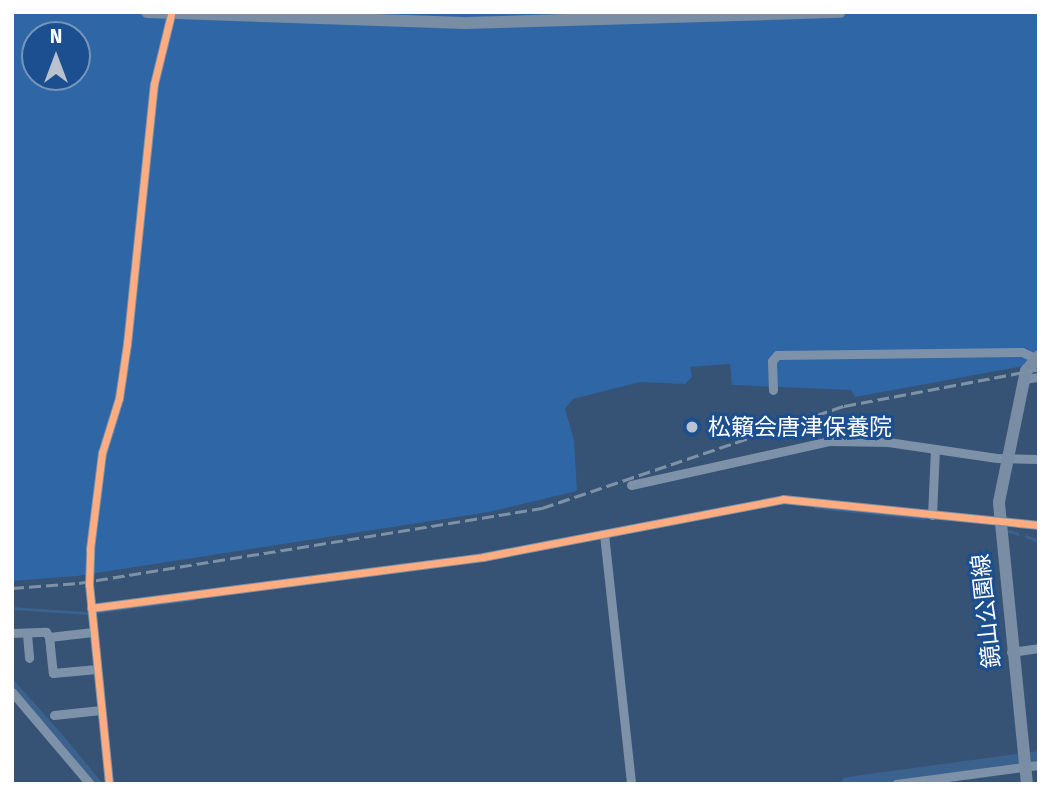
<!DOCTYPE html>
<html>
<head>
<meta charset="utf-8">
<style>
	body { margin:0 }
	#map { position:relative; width:1051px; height:796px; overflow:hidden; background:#365274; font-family:"Fira Sans","Noto Sans JP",sans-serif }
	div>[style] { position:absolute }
	.green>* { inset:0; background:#2f66a5 }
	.water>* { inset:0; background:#3b618d }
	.stream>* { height:2.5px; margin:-1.25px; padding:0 1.25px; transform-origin:1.25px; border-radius:1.25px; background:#3b618d }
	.river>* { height:14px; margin:-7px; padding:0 7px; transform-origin:7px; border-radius:7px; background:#3b618d }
	.minor>* { height:9px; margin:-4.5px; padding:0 4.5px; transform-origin:4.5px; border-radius:4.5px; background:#7d92a8 }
	.secondary>* { height:12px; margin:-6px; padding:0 6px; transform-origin:6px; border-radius:6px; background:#798da4 }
	.rail>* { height:2.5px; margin-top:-1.25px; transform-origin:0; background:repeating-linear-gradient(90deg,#7e92a7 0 12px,transparent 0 17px) }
	.cycleway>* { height:7px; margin:-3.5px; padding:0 3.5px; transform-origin:3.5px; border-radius:3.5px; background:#ffac80 }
	.dots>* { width:19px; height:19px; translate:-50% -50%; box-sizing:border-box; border:4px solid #1b4f8f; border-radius:50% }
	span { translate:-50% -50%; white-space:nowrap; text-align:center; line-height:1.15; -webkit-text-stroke:6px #1b4f8f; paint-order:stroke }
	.poi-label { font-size:23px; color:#fff }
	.left { translate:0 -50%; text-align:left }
	.street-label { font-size:23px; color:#fff }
	.frame { position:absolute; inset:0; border:14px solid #fff; pointer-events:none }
	.north { position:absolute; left:21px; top:21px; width:70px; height:70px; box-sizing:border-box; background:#1b4f8f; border:2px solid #7695bc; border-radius:50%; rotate:0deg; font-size:19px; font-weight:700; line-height:28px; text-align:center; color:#fff }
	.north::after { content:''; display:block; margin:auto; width:24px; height:32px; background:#b9c2ce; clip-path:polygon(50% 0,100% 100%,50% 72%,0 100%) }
</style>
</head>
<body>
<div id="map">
	<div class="green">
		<i style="clip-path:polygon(evenodd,12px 12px,1039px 12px,1039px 363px,855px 397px,851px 390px,732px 385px,730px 364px,690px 367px,692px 377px,685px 384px,640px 382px,573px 399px,565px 409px,574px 440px,577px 491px,489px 512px,77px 576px,12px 581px,12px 12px,35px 35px,77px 35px,77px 77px,35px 77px,35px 35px)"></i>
	</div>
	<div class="water">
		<i style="clip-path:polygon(12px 678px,62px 734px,103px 784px,94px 784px,12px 688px)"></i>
	</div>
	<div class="stream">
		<i style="left:815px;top:507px;width:109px;rotate:5.8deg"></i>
		<i style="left:1009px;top:531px;width:9px;rotate:18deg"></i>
		<i style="left:1026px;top:536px;width:14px;rotate:21deg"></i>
		<i style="left:12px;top:608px;width:75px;rotate:3.8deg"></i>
		<i style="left:87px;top:613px;width:107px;rotate:-7.5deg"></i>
	</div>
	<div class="river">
		<i style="left:848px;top:784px;width:193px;rotate:-7.8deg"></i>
	</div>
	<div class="minor">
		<i style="left:1024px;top:379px;width:15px;rotate:-8deg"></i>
		<i style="left:773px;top:390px;width:29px;rotate:-92deg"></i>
		<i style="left:772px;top:361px;width:8px;rotate:-50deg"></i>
		<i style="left:777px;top:355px;width:245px;rotate:-0.7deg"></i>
		<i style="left:1022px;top:352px;width:14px;rotate:25deg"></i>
		<i style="left:631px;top:485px;width:204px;rotate:-12.5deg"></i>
		<i style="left:830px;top:441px;width:58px;rotate:1deg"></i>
		<i style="left:888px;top:442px;width:110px;rotate:8.4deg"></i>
		<i style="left:997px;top:458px;width:42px;rotate:1.4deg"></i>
		<i style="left:932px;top:515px;width:66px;rotate:-87.4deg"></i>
		<i style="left:604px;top:534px;width:251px;rotate:83.8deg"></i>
		<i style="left:91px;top:608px;width:395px;rotate:-7.4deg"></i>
		<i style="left:483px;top:557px;width:306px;rotate:-10.9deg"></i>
		<i style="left:783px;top:499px;width:257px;rotate:5.8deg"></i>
		<i style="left:12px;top:633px;width:34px;rotate:-2deg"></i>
		<i style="left:46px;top:632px;width:6px;rotate:59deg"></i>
		<i style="left:49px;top:637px;width:44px;rotate:-6.5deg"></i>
		<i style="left:27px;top:634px;width:24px;rotate:85deg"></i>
		<i style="left:49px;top:637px;width:36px;rotate:84deg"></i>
		<i style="left:53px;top:673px;width:44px;rotate:-5.2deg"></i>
		<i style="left:1011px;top:652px;width:28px;rotate:-8deg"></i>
		<i style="left:12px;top:692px;width:121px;rotate:49.7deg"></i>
		<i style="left:54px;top:715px;width:47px;rotate:-6.1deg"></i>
		<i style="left:109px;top:784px;width:200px;rotate:-95.7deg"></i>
		<i style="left:89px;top:585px;width:36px;rotate:-88deg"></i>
		<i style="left:90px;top:549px;width:97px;rotate:-82.9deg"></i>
		<i style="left:102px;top:453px;width:58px;rotate:-72.8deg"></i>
		<i style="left:119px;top:398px;width:55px;rotate:-81.6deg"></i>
		<i style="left:127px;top:344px;width:261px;rotate:-84.1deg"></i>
		<i style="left:154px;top:84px;width:72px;rotate:-76.3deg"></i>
		<i style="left:896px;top:784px;width:144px;rotate:-7.6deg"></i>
	</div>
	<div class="secondary">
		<i style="left:147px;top:12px;width:318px;rotate:2deg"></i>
		<i style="left:465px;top:23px;width:375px;rotate:-1.7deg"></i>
		<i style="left:1027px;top:784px;width:283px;rotate:-95.7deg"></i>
		<i style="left:999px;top:502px;width:134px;rotate:-78.4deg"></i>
		<i style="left:1026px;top:371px;width:20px;rotate:-49deg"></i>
	</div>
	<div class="rail">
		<i style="left:12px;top:588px;width:67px;rotate:-4.3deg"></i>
		<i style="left:79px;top:583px;width:469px;rotate:-9.2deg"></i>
		<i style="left:542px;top:508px;width:319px;rotate:-18.7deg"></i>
		<i style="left:844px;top:406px;width:198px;rotate:-10.7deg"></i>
	</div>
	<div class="cycleway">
		<i style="left:91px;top:608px;width:395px;rotate:-7.4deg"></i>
		<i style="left:483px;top:557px;width:306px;rotate:-10.9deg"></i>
		<i style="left:783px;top:499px;width:257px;rotate:5.8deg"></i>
		<i style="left:109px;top:784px;width:200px;rotate:-95.7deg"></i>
		<i style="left:89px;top:585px;width:36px;rotate:-88deg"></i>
		<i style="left:90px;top:549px;width:97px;rotate:-82.9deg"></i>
		<i style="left:102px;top:453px;width:58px;rotate:-72.8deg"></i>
		<i style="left:119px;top:398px;width:55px;rotate:-81.6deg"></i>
		<i style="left:127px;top:344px;width:261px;rotate:-84.1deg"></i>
		<i style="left:154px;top:84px;width:72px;rotate:-76.3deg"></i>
	</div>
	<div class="dots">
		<i style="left:692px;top:427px;background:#b9c2ce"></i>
	</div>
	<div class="poi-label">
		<span class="left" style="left:708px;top:427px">松籟会唐津保養院</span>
	</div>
	<div class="street-label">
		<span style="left:986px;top:611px;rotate:-96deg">鏡山公園線</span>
	</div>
	<div class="frame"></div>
	<div class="north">N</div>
</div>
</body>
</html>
